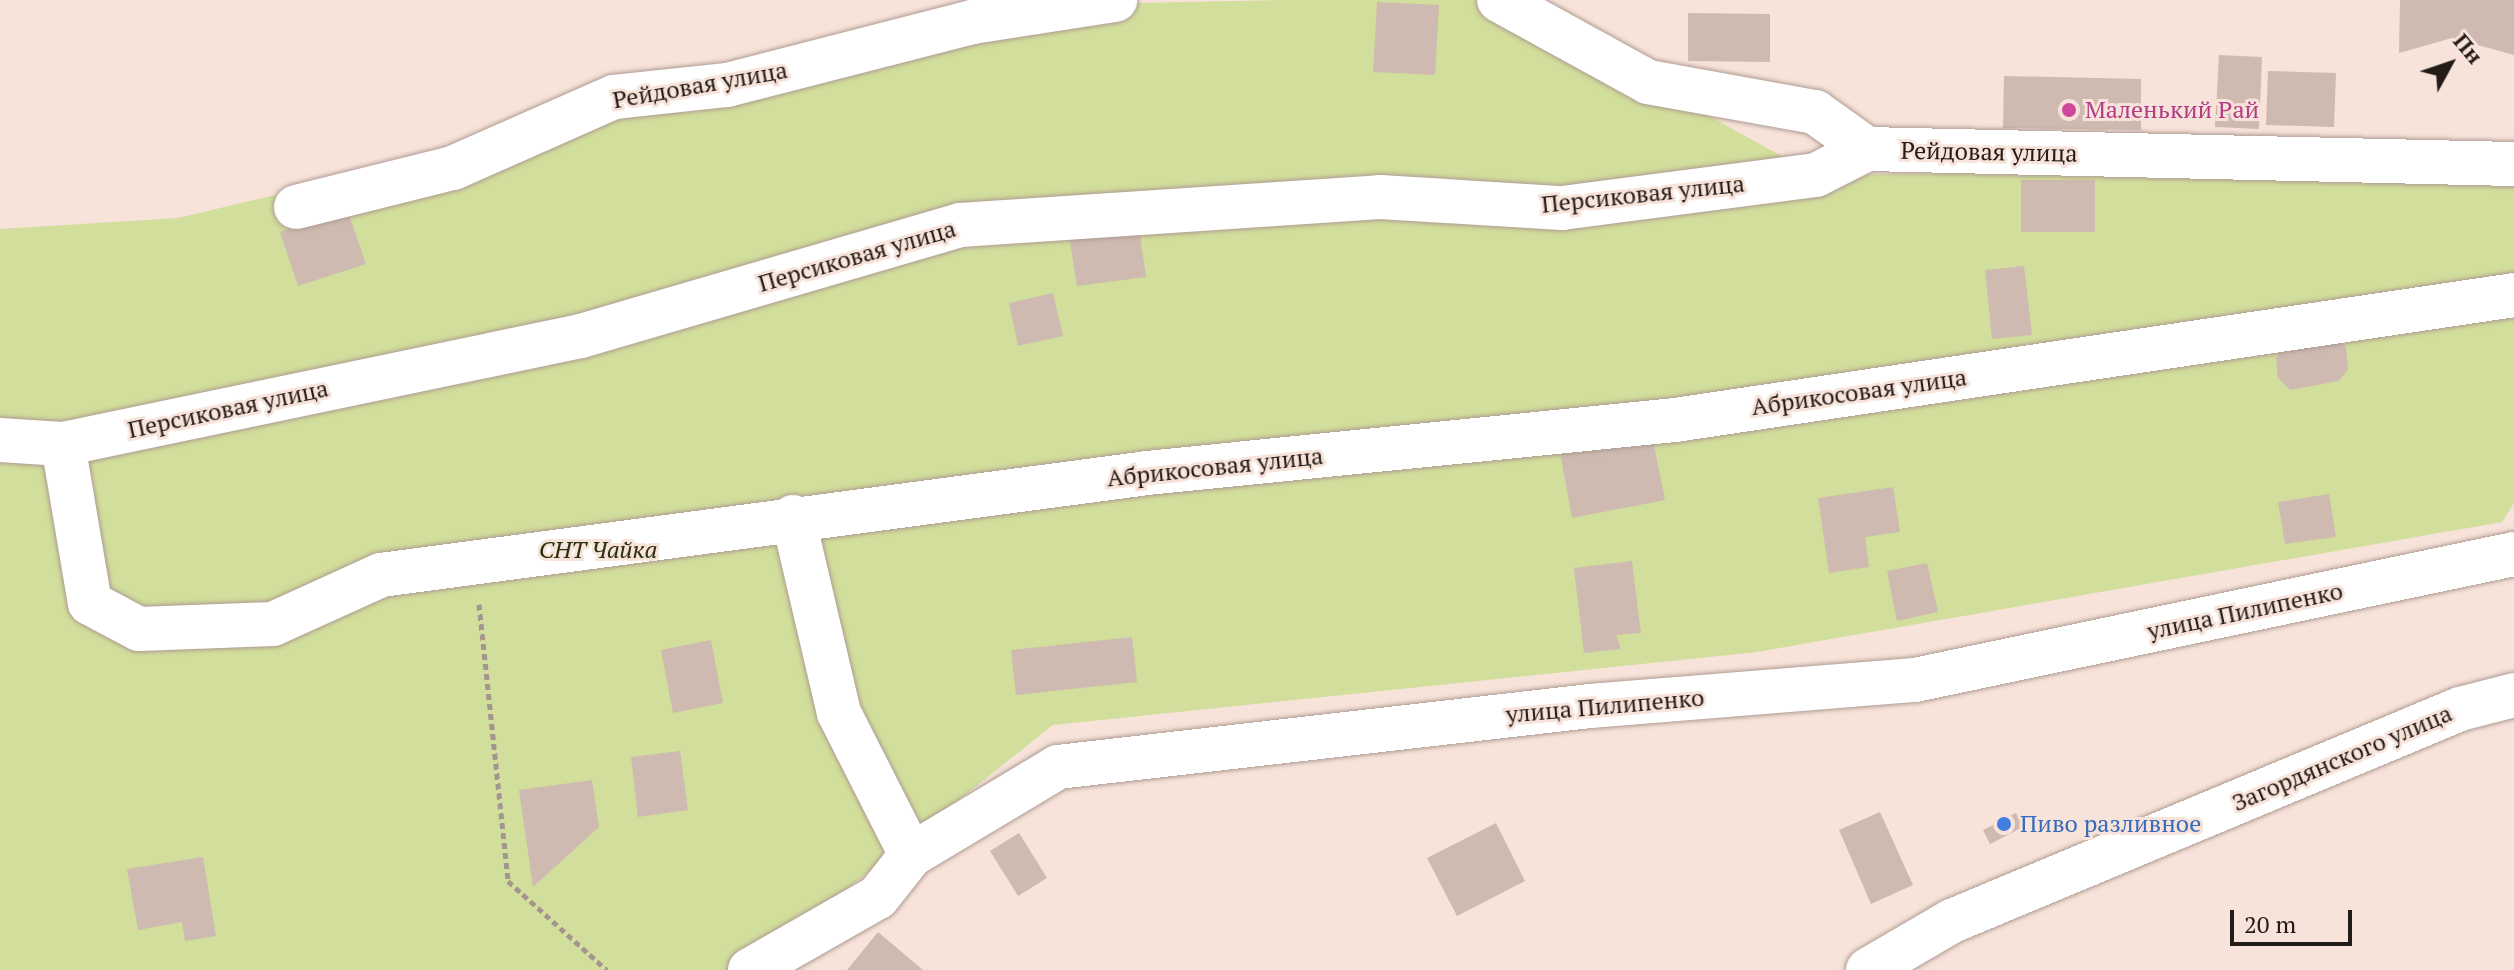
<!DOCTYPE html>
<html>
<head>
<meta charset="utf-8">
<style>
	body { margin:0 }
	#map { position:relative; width:2514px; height:970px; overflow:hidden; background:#f7e3d9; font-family:"PT Serif",serif }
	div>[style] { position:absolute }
	.green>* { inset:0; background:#d2de9b }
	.building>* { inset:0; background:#cebab1 }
	.path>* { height:5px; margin-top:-2.5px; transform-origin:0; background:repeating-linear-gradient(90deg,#a4958e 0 6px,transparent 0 10px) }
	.roads { filter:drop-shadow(0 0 2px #ae9b92) drop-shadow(0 0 2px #ae9b92) }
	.minor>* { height:44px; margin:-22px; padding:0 22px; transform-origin:22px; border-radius:22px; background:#fff }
	.dots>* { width:22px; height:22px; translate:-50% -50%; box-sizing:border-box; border:4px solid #f7e3d9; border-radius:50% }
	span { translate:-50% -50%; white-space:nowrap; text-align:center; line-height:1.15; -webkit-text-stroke:6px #f7e3d9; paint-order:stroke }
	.street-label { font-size:24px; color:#221b18 }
	.hotel-label { font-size:24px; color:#b23c85 }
	.left { translate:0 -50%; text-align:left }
	.park-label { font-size:24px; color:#2b3011; font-style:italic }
	.shop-label { font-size:24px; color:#366cbe }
	.north { position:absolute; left:2410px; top:24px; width:80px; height:80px; -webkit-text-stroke:6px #f7e3d9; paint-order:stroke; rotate:50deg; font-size:22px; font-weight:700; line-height:32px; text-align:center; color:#221b18 }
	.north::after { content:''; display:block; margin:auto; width:28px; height:36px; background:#221b18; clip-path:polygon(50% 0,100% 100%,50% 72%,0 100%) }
	.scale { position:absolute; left:2230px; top:910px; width:122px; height:36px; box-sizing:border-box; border:4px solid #221b18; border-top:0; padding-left:10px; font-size:24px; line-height:28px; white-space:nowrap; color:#221b18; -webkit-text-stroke:6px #f7e3d9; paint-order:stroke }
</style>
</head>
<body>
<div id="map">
	<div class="green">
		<i style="clip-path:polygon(1281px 0,1499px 0,1816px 175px,2514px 166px,2514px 503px,2502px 522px,1757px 652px,1053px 725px,745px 970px,0 970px,0 229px,178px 218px,1086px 4px)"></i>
	</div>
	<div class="building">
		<i style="clip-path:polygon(2400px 0,2514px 0,2514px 55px,2452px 38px,2399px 53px)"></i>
		<i style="clip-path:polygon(1377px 2px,1439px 5px,1435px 75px,1373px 72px)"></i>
		<i style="clip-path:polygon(1688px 13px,1770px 14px,1770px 62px,1688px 61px)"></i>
		<i style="clip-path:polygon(2219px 55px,2262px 57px,2259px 129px,2215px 127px)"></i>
		<i style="clip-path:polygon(2268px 71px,2336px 73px,2334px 127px,2266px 125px)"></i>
		<i style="clip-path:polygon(2004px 76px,2141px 79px,2141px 130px,2003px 128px)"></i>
		<i style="clip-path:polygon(2021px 180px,2095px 180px,2095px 232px,2021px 232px)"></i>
		<i style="clip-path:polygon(347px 209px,366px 264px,298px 286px,280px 232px)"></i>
		<i style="clip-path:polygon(1139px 227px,1146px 277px,1077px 286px,1069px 236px)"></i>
		<i style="clip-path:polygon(2024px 266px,2032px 335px,1992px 339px,1985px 270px)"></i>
		<i style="clip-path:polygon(1053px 293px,1063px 336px,1018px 346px,1009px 303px)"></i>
		<i style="clip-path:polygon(2337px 338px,2346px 347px,2348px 369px,2339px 381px,2290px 390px,2278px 378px,2276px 358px,2285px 344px)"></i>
		<i style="clip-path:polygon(1652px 435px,1665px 500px,1572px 518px,1560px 452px)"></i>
		<i style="clip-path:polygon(1893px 487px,1900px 532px,1865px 537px,1869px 567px,1829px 573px,1818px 498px)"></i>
		<i style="clip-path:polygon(2329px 494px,2336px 537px,2285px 544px,2278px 502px)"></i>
		<i style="clip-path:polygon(1632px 561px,1641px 633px,1616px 635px,1621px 649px,1584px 653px,1574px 568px)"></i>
		<i style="clip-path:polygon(1927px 563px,1938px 612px,1897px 621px,1887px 571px)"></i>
		<i style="clip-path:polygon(1132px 637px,1137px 682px,1016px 695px,1011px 650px)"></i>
		<i style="clip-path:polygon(711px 640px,723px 703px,673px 713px,661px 650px)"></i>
		<i style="clip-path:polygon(680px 751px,688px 810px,638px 817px,631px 757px)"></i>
		<i style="clip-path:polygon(592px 780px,599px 827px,533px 887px,519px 790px)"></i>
		<i style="clip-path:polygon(1880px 812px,1913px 885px,1871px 904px,1839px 830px)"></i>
		<i style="clip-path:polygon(2016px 813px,2023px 827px,1990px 844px,1983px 830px)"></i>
		<i style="clip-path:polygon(1496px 823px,1525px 881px,1457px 916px,1427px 858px)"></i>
		<i style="clip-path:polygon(1019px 833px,1047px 878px,1018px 896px,990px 851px)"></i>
		<i style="clip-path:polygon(203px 857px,216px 936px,185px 941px,182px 922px,138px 930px,127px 869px)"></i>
		<i style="clip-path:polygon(878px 932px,923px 970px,847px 970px)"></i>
	</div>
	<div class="path">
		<i style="left:479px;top:604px;width:279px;rotate:84deg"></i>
		<i style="left:508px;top:881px;width:133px;rotate:42deg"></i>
	</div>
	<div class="roads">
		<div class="minor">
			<i style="left:1499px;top:0;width:170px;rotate:28.8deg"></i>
			<i style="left:1648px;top:82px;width:170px;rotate:10.2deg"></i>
			<i style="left:1815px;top:112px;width:64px;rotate:35.4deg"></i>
			<i style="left:1867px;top:149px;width:647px;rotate:1.33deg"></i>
			<i style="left:296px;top:207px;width:162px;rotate:-14deg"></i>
			<i style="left:453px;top:168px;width:176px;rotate:-23.8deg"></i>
			<i style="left:614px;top:97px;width:114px;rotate:-6.1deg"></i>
			<i style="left:727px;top:85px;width:254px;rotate:-14.4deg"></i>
			<i style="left:973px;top:22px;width:144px;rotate:-8.8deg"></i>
			<i style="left:0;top:440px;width:63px;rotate:3.6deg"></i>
			<i style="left:63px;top:444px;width:529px;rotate:-11.78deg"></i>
			<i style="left:581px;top:336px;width:395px;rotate:-16.3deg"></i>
			<i style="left:960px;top:225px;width:421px;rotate:-3.8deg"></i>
			<i style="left:1380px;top:197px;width:182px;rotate:3.5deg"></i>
			<i style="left:1562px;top:208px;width:256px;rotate:-7.4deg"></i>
			<i style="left:1816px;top:175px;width:57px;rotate:-27deg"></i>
			<i style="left:63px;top:444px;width:161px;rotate:80.4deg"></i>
			<i style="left:90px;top:603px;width:55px;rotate:28deg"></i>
			<i style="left:139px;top:629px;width:134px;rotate:-2.1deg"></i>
			<i style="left:273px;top:624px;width:119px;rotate:-24.4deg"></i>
			<i style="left:381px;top:575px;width:773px;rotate:-7.58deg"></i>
			<i style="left:1147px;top:473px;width:531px;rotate:-5.73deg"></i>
			<i style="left:1675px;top:420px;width:848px;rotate:-8.47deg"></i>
			<i style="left:793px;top:517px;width:201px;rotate:76.8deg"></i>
			<i style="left:839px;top:713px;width:159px;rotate:63.1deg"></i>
			<i style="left:750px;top:970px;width:147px;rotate:-29.7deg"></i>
			<i style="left:878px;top:897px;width:53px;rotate:-51.8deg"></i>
			<i style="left:911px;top:855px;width:171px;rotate:-30.9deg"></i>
			<i style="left:1058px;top:767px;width:535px;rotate:-6.54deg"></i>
			<i style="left:1590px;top:706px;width:326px;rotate:-4.6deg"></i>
			<i style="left:1915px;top:680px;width:612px;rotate:-11.88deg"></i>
			<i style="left:1868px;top:970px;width:97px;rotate:-30.3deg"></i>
			<i style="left:1952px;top:921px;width:550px;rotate:-22.65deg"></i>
			<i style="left:2460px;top:709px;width:56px;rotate:-14.5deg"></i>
		</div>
	</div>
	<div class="dots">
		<i style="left:2069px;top:110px;background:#d1479c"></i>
		<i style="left:2004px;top:824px;background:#3f7fe0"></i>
	</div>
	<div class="street-label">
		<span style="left:700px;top:85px;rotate:-10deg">Рейдовая улица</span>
		<span style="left:1989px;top:152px;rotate:1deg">Рейдовая улица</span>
		<span style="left:1643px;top:194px;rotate:-6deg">Персиковая улица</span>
		<span style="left:857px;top:256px;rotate:-16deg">Персиковая улица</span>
		<span style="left:1859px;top:392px;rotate:-8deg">Абрикосовая улица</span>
		<span style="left:228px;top:409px;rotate:-12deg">Персиковая улица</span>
		<span style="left:1215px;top:467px;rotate:-6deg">Абрикосовая улица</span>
		<span style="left:2245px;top:611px;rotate:-12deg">улица Пилипенко</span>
		<span style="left:1605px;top:706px;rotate:-5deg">улица Пилипенко</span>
		<span style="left:2342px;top:758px;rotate:-23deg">Загордянского улица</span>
	</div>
	<div class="hotel-label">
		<span class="left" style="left:2085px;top:110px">Маленький Рай</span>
	</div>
	<div class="park-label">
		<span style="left:598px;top:550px">СНТ Чайка</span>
	</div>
	<div class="shop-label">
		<span class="left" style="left:2020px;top:824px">Пиво разливное</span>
	</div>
	<div class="north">Пн</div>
	<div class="scale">20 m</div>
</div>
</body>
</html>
